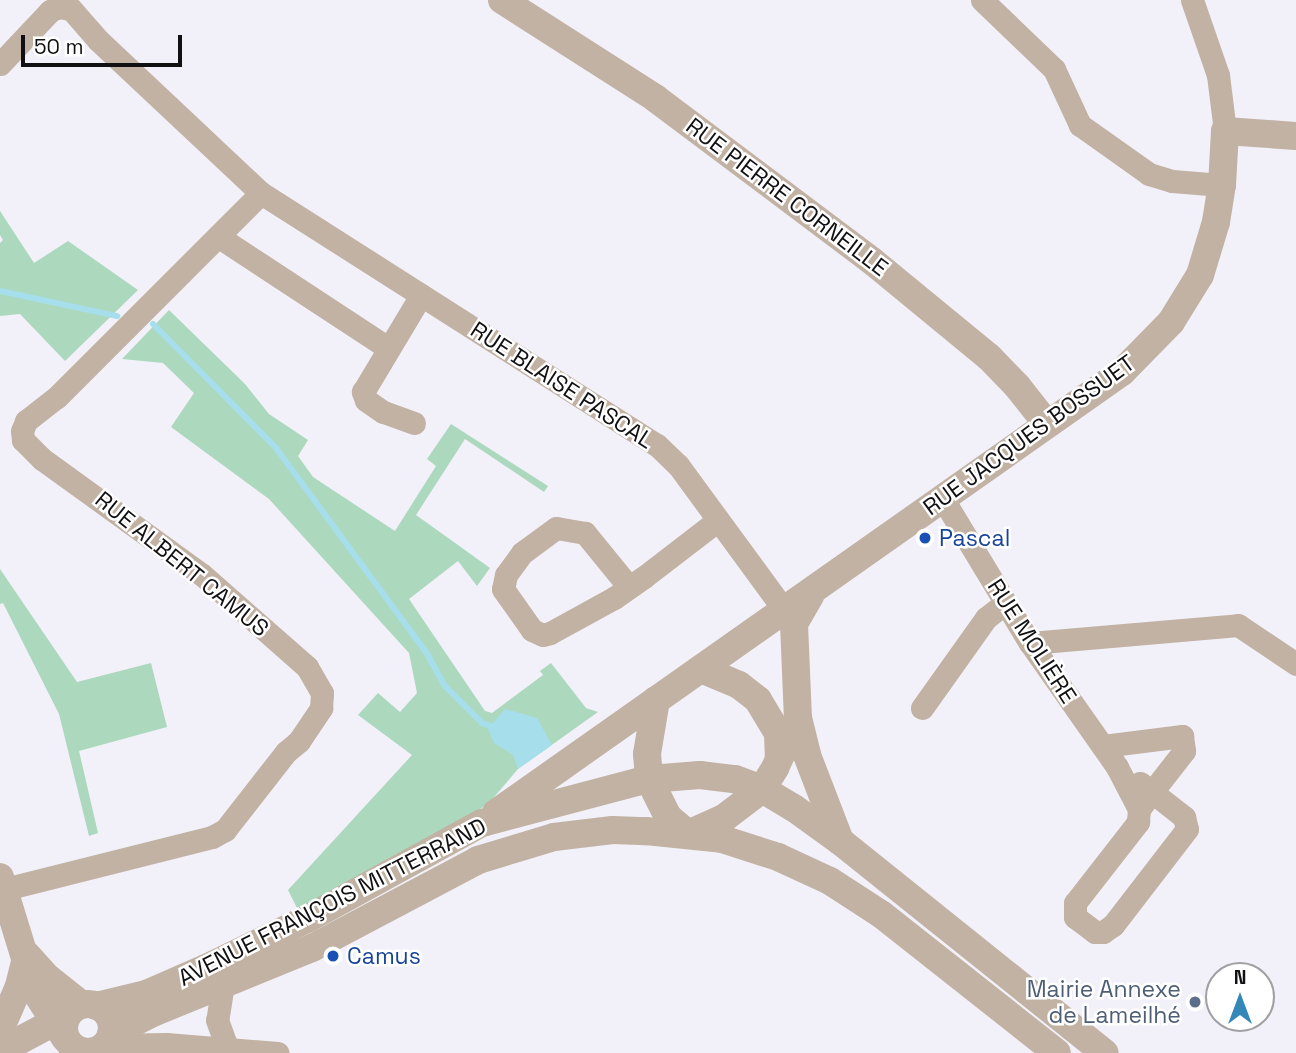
<!DOCTYPE html>
<html>
<head>
<meta charset="utf-8">
<style>
	body { margin:0 }
	#map { position:relative; width:1296px; height:1053px; overflow:hidden; background:#f2f0f9; font-family:"Space Grotesk",sans-serif }
	div>[style] { position:absolute }
	.green>* { inset:0; background:#acd8be }
	.water>* { inset:0; background:#a6dfeb }
	.stream>* { height:6px; margin:-3px; padding:0 3px; transform-origin:3px; border-radius:3px; background:#a6dfeb }
	.minor>* { height:23px; margin:-11.5px; padding:0 11.5px; transform-origin:11.5px; border-radius:11.5px; background:#c1b2a3 }
	.tertiary>* { height:28px; margin:-14px; padding:0 14px; transform-origin:14px; border-radius:14px; background:#c1b2a3 }
	.tertiary>.ring { margin:-14px; padding:0; box-sizing:content-box; background:none; border:28px solid #c1b2a3; border-radius:50% }
	.dots>* { width:19px; height:19px; translate:-50% -50%; box-sizing:border-box; border:4px solid #fff; border-radius:50% }
	span { translate:-50% -50%; white-space:nowrap; text-align:center; line-height:1.15; -webkit-text-stroke:5px #fff; paint-order:stroke }
	.street-label { font-size:23px; color:#111013 }
	.transit-label { font-size:23px; color:#164399 }
	.left { translate:0 -50%; text-align:left }
	.service-label { font-size:23px; color:#4e5e75 }
	.right { translate:-100% -50%; text-align:right }
	.north { position:absolute; left:1205px; top:962px; width:70px; height:70px; box-sizing:border-box; background:#fff; border:2px solid #a09fa1; border-radius:50%; rotate:0deg; font-size:19px; font-weight:700; line-height:28px; text-align:center; color:#111013 }
	.north::after { content:''; display:block; margin:auto; width:24px; height:32px; background:#3388b7; clip-path:polygon(50% 0,100% 100%,50% 72%,0 100%) }
	.scale { position:absolute; left:21px; top:35px; width:161px; height:32px; box-sizing:border-box; border:4px solid #111013; border-top:0; padding-left:9px; font-size:21px; line-height:24px; white-space:nowrap; color:#111013; -webkit-text-stroke:5px #fff; paint-order:stroke }
</style>
</head>
<body>
<div id="map">
	<div class="green">
		<i style="clip-path:polygon(0 211px,34px 263px,68px 241px,138px 290px,65px 361px,20px 314px,0 316px,0 243px,3px 240px,0 235px)"></i>
		<i style="clip-path:polygon(169px 310px,245px 384px,269px 414px,308px 440px,298px 456px,313px 477px,395px 531px,436px 466px,427px 459px,451px 424px,548px 486px,544px 492px,465px 439px,416px 515px,490px 568px,477px 586px,458px 561px,409px 599px,485px 711px,492px 713px,543px 675px,540px 671px,551px 663px,586px 708px,598px 712px,518px 769px,489px 803px,460px 823px,298px 910px,288px 890px,412px 755px,358px 715px,378px 693px,400px 712px,417px 693px,409px 653px,269px 499px,171px 427px,194px 393px,163px 363px,122px 359px)"></i>
		<i style="clip-path:polygon(0 569px,77px 682px,151px 663px,167px 727px,79px 751px,98px 833px,89px 836px,59px 714px,3px 603px,0 604px)"></i>
	</div>
	<div class="water">
		<i style="clip-path:polygon(505px 709px,537px 718px,552px 745px,518px 769px,513px 755px,494px 743px,488px 729px)"></i>
	</div>
	<div class="stream">
		<i style="left:0;top:291px;width:120px;rotate:12.1deg"></i>
		<i style="left:153px;top:324px;width:175px;rotate:45.2deg"></i>
		<i style="left:276px;top:448px;width:253px;rotate:53.7deg"></i>
		<i style="left:426px;top:652px;width:38px;rotate:61deg"></i>
		<i style="left:444px;top:685px;width:54px;rotate:45deg"></i>
		<i style="left:482px;top:723px;width:9px;rotate:18deg"></i>
	</div>
	<div class="minor">
		<i style="left:982px;top:0;width:100px;rotate:43.8deg"></i>
		<i style="left:1054px;top:69px;width:62px;rotate:65.1deg"></i>
		<i style="left:1080px;top:125px;width:85px;rotate:35.4deg"></i>
		<i style="left:1149px;top:174px;width:24px;rotate:17deg"></i>
		<i style="left:1172px;top:181px;width:50px;rotate:4.6deg"></i>
		<i style="left:1192px;top:0;width:79px;rotate:70.9deg"></i>
		<i style="left:1218px;top:75px;width:56px;rotate:82.9deg"></i>
		<i style="left:0;top:64px;width:73px;rotate:-46.7deg"></i>
		<i style="left:50px;top:11px;width:9px;rotate:-27deg"></i>
		<i style="left:58px;top:7px;width:13px;rotate:9deg"></i>
		<i style="left:71px;top:9px;width:41px;rotate:48.9deg"></i>
		<i style="left:98px;top:40px;width:224px;rotate:43.2deg"></i>
		<i style="left:261px;top:193px;width:469px;rotate:32.5deg"></i>
		<i style="left:657px;top:445px;width:29px;rotate:44deg"></i>
		<i style="left:678px;top:465px;width:181px;rotate:53.8deg"></i>
		<i style="left:219px;top:237px;width:202px;rotate:33.3deg"></i>
		<i style="left:414px;top:423px;width:33px;rotate:-160deg"></i>
		<i style="left:383px;top:412px;width:21px;rotate:-145deg"></i>
		<i style="left:366px;top:400px;width:9px;rotate:-111deg"></i>
		<i style="left:363px;top:392px;width:113px;rotate:-59.1deg"></i>
		<i style="left:943px;top:499px;width:168px;rotate:58.9deg"></i>
		<i style="left:1030px;top:643px;width:151px;rotate:54.9deg"></i>
		<i style="left:1117px;top:767px;width:47px;rotate:62.4deg"></i>
		<i style="left:629px;top:587px;width:70px;rotate:-129.2deg"></i>
		<i style="left:585px;top:533px;width:29px;rotate:-170deg"></i>
		<i style="left:556px;top:528px;width:42px;rotate:143.7deg"></i>
		<i style="left:522px;top:553px;width:27px;rotate:126deg"></i>
		<i style="left:506px;top:575px;width:14px;rotate:102deg"></i>
		<i style="left:503px;top:589px;width:50px;rotate:54.7deg"></i>
		<i style="left:532px;top:630px;width:12px;rotate:24deg"></i>
		<i style="left:543px;top:635px;width:7px;rotate:-16deg"></i>
		<i style="left:550px;top:633px;width:73px;rotate:-28.7deg"></i>
		<i style="left:614px;top:598px;width:37px;rotate:-35deg"></i>
		<i style="left:644px;top:577px;width:92px;rotate:-37.5deg"></i>
		<i style="left:1030px;top:643px;width:209px;rotate:-4.9deg"></i>
		<i style="left:1238px;top:625px;width:70px;rotate:33.9deg"></i>
		<i style="left:922px;top:708px;width:110px;rotate:-54.6deg"></i>
		<i style="left:986px;top:618px;width:24px;rotate:-38deg"></i>
		<i style="left:1103px;top:746px;width:80px;rotate:-7.2deg"></i>
		<i style="left:1182px;top:736px;width:15px;rotate:82deg"></i>
		<i style="left:1184px;top:751px;width:52px;rotate:128deg"></i>
		<i style="left:1152px;top:792px;width:15px;rotate:-143deg"></i>
		<i style="left:1152px;top:792px;width:41px;rotate:38deg"></i>
		<i style="left:1184px;top:817px;width:12px;rotate:76deg"></i>
		<i style="left:1187px;top:829px;width:121px;rotate:127.6deg"></i>
		<i style="left:1113px;top:925px;width:12px;rotate:145deg"></i>
		<i style="left:1103px;top:932px;width:8px;rotate:180deg"></i>
		<i style="left:1095px;top:932px;width:25px;rotate:-143deg"></i>
		<i style="left:1075px;top:917px;width:14px;rotate:-90deg"></i>
		<i style="left:1075px;top:903px;width:103px;rotate:-52.1deg"></i>
		<i style="left:1138px;top:822px;width:13px;rotate:-86deg"></i>
		<i style="left:1139px;top:809px;width:21px;rotate:-53deg"></i>
		<i style="left:5px;top:889px;width:213px;rotate:-14.1deg"></i>
		<i style="left:212px;top:837px;width:15px;rotate:-28deg"></i>
		<i style="left:225px;top:830px;width:99px;rotate:-52deg"></i>
		<i style="left:286px;top:752px;width:17px;rotate:-40deg"></i>
		<i style="left:299px;top:741px;width:40px;rotate:-56deg"></i>
		<i style="left:321px;top:708px;width:15px;rotate:-86deg"></i>
		<i style="left:322px;top:693px;width:30px;rotate:-120deg"></i>
		<i style="left:307px;top:667px;width:141px;rotate:-138.7deg"></i>
		<i style="left:201px;top:574px;width:196px;rotate:-144.1deg"></i>
		<i style="left:42px;top:459px;width:27px;rotate:-135deg"></i>
		<i style="left:23px;top:440px;width:9px;rotate:-96deg"></i>
		<i style="left:22px;top:431px;width:11px;rotate:-68deg"></i>
		<i style="left:26px;top:421px;width:39px;rotate:-38deg"></i>
		<i style="left:57px;top:397px;width:288px;rotate:-45deg"></i>
		<i style="left:223px;top:984px;width:36px;rotate:99deg"></i>
		<i style="left:217px;top:1020px;width:30px;rotate:70deg"></i>
		<i style="left:105px;top:1045px;width:61px;rotate:-0.9deg"></i>
		<i style="left:166px;top:1044px;width:112px;rotate:4.6deg"></i>
	</div>
	<div class="tertiary">
		<i style="left:502px;top:0;width:182px;rotate:32.6deg"></i>
		<i style="left:655px;top:98px;width:271px;rotate:36.9deg"></i>
		<i style="left:872px;top:261px;width:151px;rotate:39.4deg"></i>
		<i style="left:989px;top:357px;width:40px;rotate:46deg"></i>
		<i style="left:1017px;top:386px;width:48px;rotate:51.7deg"></i>
		<i style="left:810px;top:596px;width:32px;rotate:120deg"></i>
		<i style="left:794px;top:624px;width:94px;rotate:87.6deg"></i>
		<i style="left:798px;top:718px;width:38px;rotate:76deg"></i>
		<i style="left:807px;top:755px;width:92px;rotate:69deg"></i>
		<i style="left:701px;top:669px;width:41px;rotate:22.8deg"></i>
		<i style="left:739px;top:685px;width:24px;rotate:38deg"></i>
		<i style="left:758px;top:700px;width:39px;rotate:59deg"></i>
		<i style="left:778px;top:733px;width:24px;rotate:88deg"></i>
		<i style="left:656px;top:700px;width:55px;rotate:99.5deg"></i>
		<i style="left:647px;top:754px;width:25px;rotate:85deg"></i>
		<i style="left:649px;top:779px;width:42px;rotate:63.4deg"></i>
		<i style="left:668px;top:817px;width:26px;rotate:40deg"></i>
		<i style="left:496px;top:813px;width:766px;rotate:-35.16deg"></i>
		<i style="left:1122px;top:372px;width:70px;rotate:-45.6deg"></i>
		<i style="left:1171px;top:322px;width:55px;rotate:-58.3deg"></i>
		<i style="left:1200px;top:275px;width:55px;rotate:-73.2deg"></i>
		<i style="left:1216px;top:222px;width:37px;rotate:-81deg"></i>
		<i style="left:1222px;top:185px;width:54px;rotate:-86.8deg"></i>
		<i style="left:1225px;top:131px;width:71px;rotate:4deg"></i>
		<i style="left:688px;top:834px;width:39px;rotate:-24deg"></i>
		<i style="left:724px;top:818px;width:48px;rotate:-37.3deg"></i>
		<i style="left:762px;top:789px;width:25px;rotate:-58deg"></i>
		<i style="left:775px;top:768px;width:55px;rotate:-65.3deg"></i>
		<i style="left:0;top:877px;width:119px;rotate:72.9deg"></i>
		<i style="left:35px;top:991px;width:56px;rotate:57.4deg"></i>
		<i style="left:27px;top:955px;width:31px;rotate:48deg"></i>
		<i style="left:48px;top:978px;width:43px;rotate:38.5deg"></i>
		<i class="ring" style="left:64px;top:1004px;width:20px;height:20px"></i>
		<i style="left:96px;top:1006px;width:51px;rotate:-13.5deg"></i>
		<i style="left:146px;top:994px;width:65px;rotate:-23.4deg"></i>
		<i style="left:206px;top:968px;width:114px;rotate:-25.9deg"></i>
		<i style="left:309px;top:918px;width:197px;rotate:-28.8deg"></i>
		<i style="left:482px;top:823px;width:173px;rotate:-14.8deg"></i>
		<i style="left:649px;top:779px;width:51px;rotate:-4.5deg"></i>
		<i style="left:700px;top:775px;width:35px;rotate:7deg"></i>
		<i style="left:735px;top:779px;width:29px;rotate:20deg"></i>
		<i style="left:762px;top:789px;width:37px;rotate:31deg"></i>
		<i style="left:794px;top:808px;width:57px;rotate:35.7deg"></i>
		<i style="left:840px;top:841px;width:339px;rotate:38.7deg"></i>
		<i style="left:0;top:1030px;width:48px;rotate:-66.6deg"></i>
		<i style="left:19px;top:986px;width:29px;rotate:-76deg"></i>
		<i style="left:111px;top:1034px;width:49px;rotate:-26.6deg"></i>
		<i style="left:155px;top:1012px;width:170px;rotate:-22.2deg"></i>
		<i style="left:312px;top:948px;width:188px;rotate:-27.9deg"></i>
		<i style="left:478px;top:860px;width:79px;rotate:-16.8deg"></i>
		<i style="left:554px;top:837px;width:59px;rotate:-6.8deg"></i>
		<i style="left:613px;top:830px;width:33px;rotate:2deg"></i>
		<i style="left:646px;top:831px;width:76px;rotate:6deg"></i>
		<i style="left:722px;top:839px;width:59px;rotate:17.8deg"></i>
		<i style="left:778px;top:857px;width:57px;rotate:24.8deg"></i>
		<i style="left:830px;top:881px;width:61px;rotate:32.9deg"></i>
		<i style="left:881px;top:914px;width:224px;rotate:38.3deg"></i>
		<i style="left:0;top:1051px;width:76px;rotate:-28.2deg"></i>
	</div>
	<div class="dots">
		<i style="left:925px;top:538px;background:#1a4fb4"></i>
		<i style="left:333px;top:956px;background:#1a4fb4"></i>
		<i style="left:1195px;top:1002px;background:#5c6f8a"></i>
	</div>
	<div class="street-label">
		<span style="left:787px;top:197px;rotate:37deg">RUE PIERRE CORNEILLE</span>
		<span style="left:562px;top:385px;rotate:33deg">RUE BLAISE PASCAL</span>
		<span style="left:1029px;top:435px;rotate:-36deg">RUE JACQUES BOSSUET</span>
		<span style="left:182px;top:564px;rotate:39deg">RUE ALBERT CAMUS</span>
		<span style="left:1032px;top:641px;rotate:57deg">RUE MOLIÈRE</span>
		<span style="left:332px;top:902px;rotate:-27deg">AVENUE FRANÇOIS MITTERRAND</span>
	</div>
	<div class="transit-label">
		<span class="left" style="left:939px;top:538px">Pascal</span>
		<span class="left" style="left:347px;top:956px">Camus</span>
	</div>
	<div class="service-label">
		<span class="right" style="left:1181px;top:1002px">Mairie Annexe<br>de Lameilhé</span>
	</div>
	<div class="north">N</div>
	<div class="scale">50 m</div>
</div>
</body>
</html>
